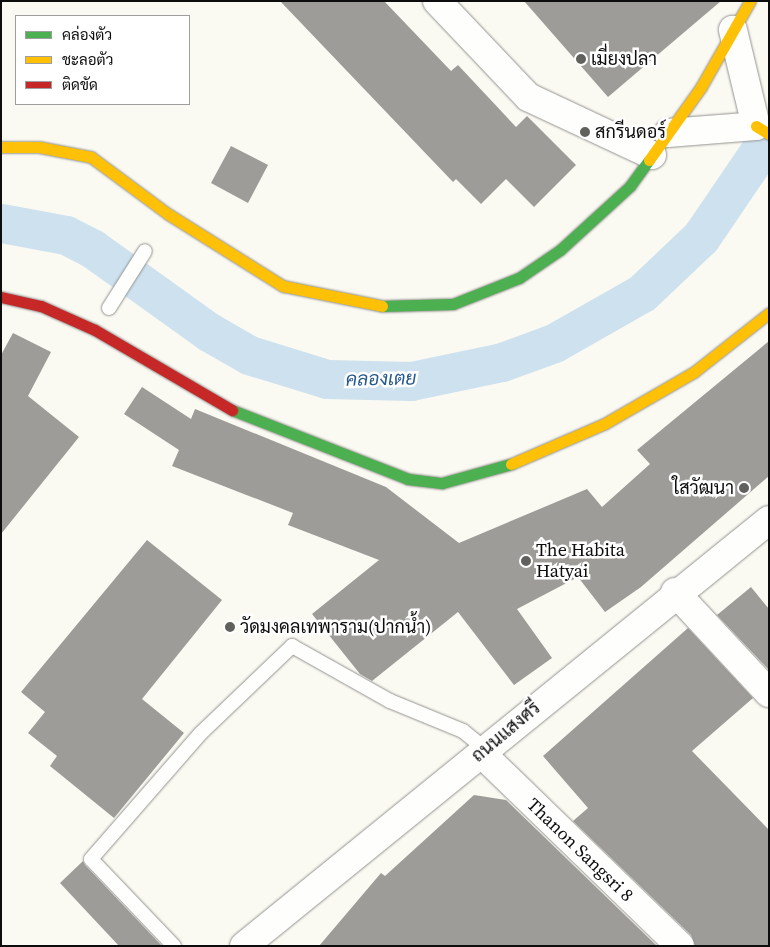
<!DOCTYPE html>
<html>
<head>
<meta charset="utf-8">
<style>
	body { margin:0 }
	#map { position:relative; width:770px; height:947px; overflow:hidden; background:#faf9f2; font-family:"Source Serif 4",Sarabun,serif }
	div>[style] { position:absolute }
	.canal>* { height:39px; margin:-19.5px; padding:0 19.5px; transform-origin:19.5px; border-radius:19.5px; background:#cde1ef }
	.building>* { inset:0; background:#9d9c98 }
	.roads { filter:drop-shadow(0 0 1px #949390) drop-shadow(0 0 1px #949390) }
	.lane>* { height:14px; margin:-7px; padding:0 7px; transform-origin:7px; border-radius:7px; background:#fefefd }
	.street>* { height:28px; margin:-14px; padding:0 14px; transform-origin:14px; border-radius:14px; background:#fefefd }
	.fast>* { height:11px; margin:-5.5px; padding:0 5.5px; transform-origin:5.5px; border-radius:5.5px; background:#4caf50 }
	.slow>* { height:11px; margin:-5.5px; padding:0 5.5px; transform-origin:5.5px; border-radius:5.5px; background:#ffc107 }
	.jam>* { height:11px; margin:-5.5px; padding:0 5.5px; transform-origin:5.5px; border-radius:5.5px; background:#c62828 }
	.dots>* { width:14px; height:14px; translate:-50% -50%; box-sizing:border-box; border:2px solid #fff; border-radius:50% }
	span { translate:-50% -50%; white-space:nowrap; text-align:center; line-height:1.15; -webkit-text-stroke:5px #fff; paint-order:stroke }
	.poi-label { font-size:18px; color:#0d0d0d }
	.left { translate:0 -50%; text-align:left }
	.right { translate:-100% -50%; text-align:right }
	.street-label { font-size:18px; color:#0d0d0d }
	.water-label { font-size:19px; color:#26598f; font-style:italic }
	.frame { position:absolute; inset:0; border:2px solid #0d0d0d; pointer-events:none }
	.legend { position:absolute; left:15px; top:15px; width:175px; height:90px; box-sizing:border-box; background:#fff; border:1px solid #9e9e9e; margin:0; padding:6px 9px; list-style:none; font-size:15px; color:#0d0d0d }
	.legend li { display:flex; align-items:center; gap:10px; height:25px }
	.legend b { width:25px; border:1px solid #9e9e9e }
</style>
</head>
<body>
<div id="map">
	<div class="canal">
		<i style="left:1px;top:223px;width:66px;rotate:10.5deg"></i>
		<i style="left:66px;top:235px;width:30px;rotate:27deg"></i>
		<i style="left:93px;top:249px;width:143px;rotate:35.6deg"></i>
		<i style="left:209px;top:332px;width:46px;rotate:29.9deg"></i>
		<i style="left:249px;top:355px;width:82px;rotate:17.1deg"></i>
		<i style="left:327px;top:379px;width:84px;rotate:1.4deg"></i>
		<i style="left:411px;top:381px;width:93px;rotate:-11.8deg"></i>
		<i style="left:502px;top:362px;width:55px;rotate:-20.1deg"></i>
		<i style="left:554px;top:343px;width:101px;rotate:-29.6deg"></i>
		<i style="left:642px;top:293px;width:81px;rotate:-43.5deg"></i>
		<i style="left:701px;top:237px;width:121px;rotate:-55.8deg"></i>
	</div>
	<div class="building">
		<i style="clip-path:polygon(280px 1px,384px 1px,451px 71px,458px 65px,516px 127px,527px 116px,576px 165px,534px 207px,506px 179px,481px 204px,456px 179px,453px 182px)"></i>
		<i style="clip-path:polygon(524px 1px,721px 1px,608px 97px)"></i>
		<i style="clip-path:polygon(231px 146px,268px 165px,248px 203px,211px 183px)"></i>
		<i style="clip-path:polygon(13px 333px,51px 352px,28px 396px,79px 437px,1px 534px,1px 355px)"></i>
		<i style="clip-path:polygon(769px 341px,769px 476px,641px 587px,605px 612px,578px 577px,517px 609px,552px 658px,514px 685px,458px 612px,372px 681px,360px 674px,312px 614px,379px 560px,288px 525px,293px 513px,172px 466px,179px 450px,124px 414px,142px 387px,191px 419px,195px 409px,386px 487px,459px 543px,587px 489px,602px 507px,650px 464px,637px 450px)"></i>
		<i style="clip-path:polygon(147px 540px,222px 600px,142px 699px,184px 733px,114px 818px,50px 766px,57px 756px,28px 733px,45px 712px,21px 692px)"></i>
		<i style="clip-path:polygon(751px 587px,769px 609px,769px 670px,717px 615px)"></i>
		<i style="clip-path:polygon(688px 628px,753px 698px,692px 751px,769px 830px,769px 946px,695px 946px,691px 935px,573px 821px,588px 808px,543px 756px)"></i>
		<i style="clip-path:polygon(474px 795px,506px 800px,657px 946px,319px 946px,381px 873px,385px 876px)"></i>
		<i style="clip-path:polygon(83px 861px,85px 865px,162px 946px,119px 946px,60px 883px)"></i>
	</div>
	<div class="roads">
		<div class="lane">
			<i style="left:109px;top:308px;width:67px;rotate:-57.7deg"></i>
			<i style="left:174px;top:946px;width:120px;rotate:-133.7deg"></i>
			<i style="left:91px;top:859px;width:167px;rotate:-48.9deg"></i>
			<i style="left:201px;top:733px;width:126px;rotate:-43.7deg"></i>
			<i style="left:292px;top:646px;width:112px;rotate:29.3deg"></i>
			<i style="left:390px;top:701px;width:79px;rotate:22.3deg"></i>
			<i style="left:463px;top:731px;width:28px;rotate:39deg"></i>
		</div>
		<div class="street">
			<i style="left:437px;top:1px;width:132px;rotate:46.5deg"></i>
			<i style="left:528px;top:97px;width:137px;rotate:25.1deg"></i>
			<i style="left:668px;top:133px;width:88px;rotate:-4.5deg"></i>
			<i style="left:756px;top:126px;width:99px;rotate:-103.5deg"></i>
			<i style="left:675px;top:592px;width:138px;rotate:47.1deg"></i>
			<i style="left:481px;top:753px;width:277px;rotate:44.1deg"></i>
			<i style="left:244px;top:946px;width:676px;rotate:-39.06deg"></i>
		</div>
		<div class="fast">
			<i style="left:382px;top:306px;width:71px;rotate:-1.6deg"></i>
			<i style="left:453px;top:304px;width:71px;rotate:-21.5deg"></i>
			<i style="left:519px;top:278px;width:50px;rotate:-34.3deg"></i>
			<i style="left:560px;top:250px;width:95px;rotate:-42.4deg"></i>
			<i style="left:630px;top:186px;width:32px;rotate:-54deg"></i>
			<i style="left:232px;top:410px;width:189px;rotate:21.4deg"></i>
			<i style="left:408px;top:479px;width:34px;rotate:7deg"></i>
			<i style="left:442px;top:483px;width:72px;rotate:-15.4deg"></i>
		</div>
		<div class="slow">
			<i style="left:756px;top:126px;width:15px;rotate:32deg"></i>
			<i style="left:1px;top:147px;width:38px"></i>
			<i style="left:39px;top:147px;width:53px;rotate:10.9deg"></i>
			<i style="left:91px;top:157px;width:96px;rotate:36.5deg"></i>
			<i style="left:168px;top:214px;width:136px;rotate:32.1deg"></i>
			<i style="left:283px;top:286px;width:101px;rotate:11.4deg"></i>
			<i style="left:649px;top:160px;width:90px;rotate:-54.5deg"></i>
			<i style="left:701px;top:87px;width:99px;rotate:-60.3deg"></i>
			<i style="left:511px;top:464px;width:101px;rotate:-23.3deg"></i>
			<i style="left:604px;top:424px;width:104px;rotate:-30deg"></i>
			<i style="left:694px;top:372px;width:95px;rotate:-38.2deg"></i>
		</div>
		<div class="jam">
			<i style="left:1px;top:297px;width:41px;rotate:12.7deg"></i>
			<i style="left:41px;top:306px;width:59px;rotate:24deg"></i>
			<i style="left:95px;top:330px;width:159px;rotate:30.3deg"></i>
		</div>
	</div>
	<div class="dots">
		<i style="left:581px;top:59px;background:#60605d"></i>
		<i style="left:585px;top:132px;background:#60605d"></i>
		<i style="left:744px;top:488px;background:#60605d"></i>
		<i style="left:526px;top:561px;background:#60605d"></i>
		<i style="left:230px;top:627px;background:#60605d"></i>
	</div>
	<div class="poi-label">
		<span class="left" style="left:591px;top:59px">เมี่ยงปลา</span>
		<span class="left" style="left:595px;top:132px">สกรีนดอร์</span>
		<span class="right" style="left:734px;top:488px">ใสวัฒนา</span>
		<span class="left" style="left:536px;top:561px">The Habita<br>Hatyai</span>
		<span class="left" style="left:240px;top:627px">วัดมงคลเทพาราม(ปากน้ำ)</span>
	</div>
	<div class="street-label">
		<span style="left:506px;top:732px;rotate:-40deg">ถนนเเสงศรี</span>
		<span style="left:580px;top:850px;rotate:44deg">Thanon Sangsri 8</span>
	</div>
	<div class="water-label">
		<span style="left:381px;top:379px;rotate:-1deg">คลองเตย</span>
	</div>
	<div class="frame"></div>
	<ul class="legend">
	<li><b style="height:6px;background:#4caf50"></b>คล่องตัว</li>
	<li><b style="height:6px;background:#ffc107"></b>ชะลอตัว</li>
	<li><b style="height:6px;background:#c62828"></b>ติดขัด</li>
	</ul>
</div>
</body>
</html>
